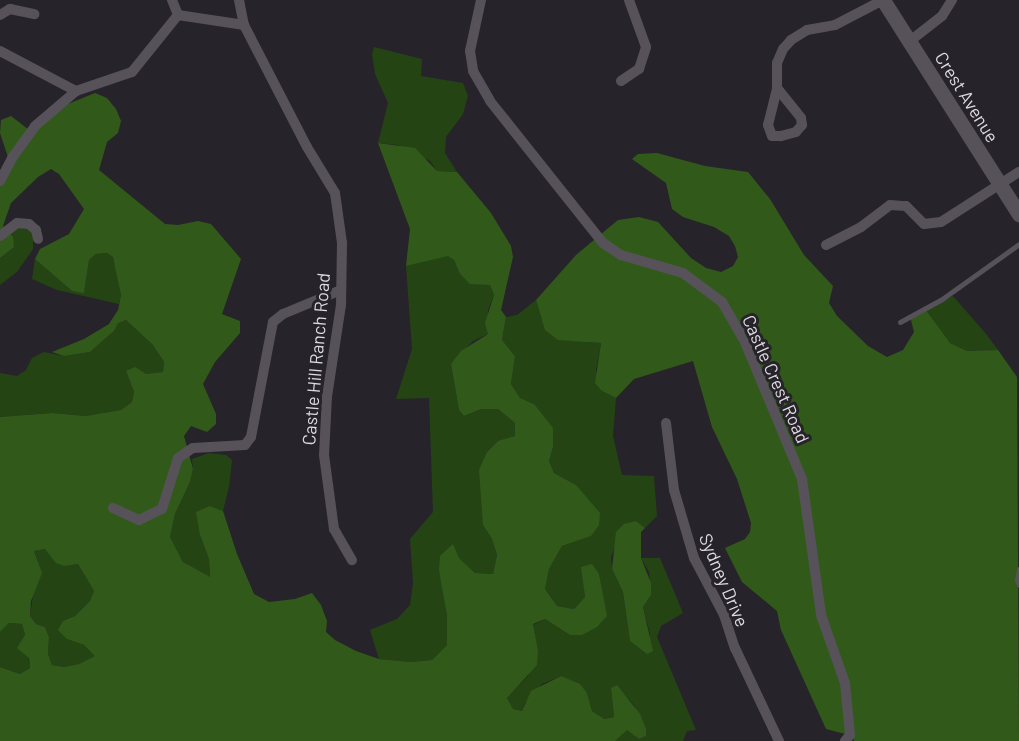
<!DOCTYPE html>
<html>
<head>
<meta charset="utf-8">
<style>
	body { margin:0 }
	#map { position:relative; width:1019px; height:741px; overflow:hidden; background:#27232a; font-family:Barlow,sans-serif }
	div>[style] { position:absolute }
	.green>* { inset:0; background:#254414 }
	.forest>* { inset:0; background:#315a1a }
	.lane>* { height:5px; margin:-2.5px; padding:0 2.5px; transform-origin:2.5px; border-radius:2.5px; background:#57525a }
	.street>* { height:10px; margin:-5px; padding:0 5px; transform-origin:5px; border-radius:5px; background:#57525a }
	.secondary>* { height:15px; margin:-7.5px; padding:0 7.5px; transform-origin:7.5px; border-radius:7.5px; background:#57525a }
	span { translate:-50% -50%; white-space:nowrap; text-align:center; line-height:1.15; -webkit-text-stroke:6px #27232a; paint-order:stroke }
	.street-label { font-size:18px; color:#dedbe0 }
</style>
</head>
<body>
<div id="map">
	<div class="green">
		<i style="clip-path:polygon(374px 47px,422px 59px,421px 76px,463px 83px,468px 96px,463px 114px,446px 137px,445px 153px,457px 172px,437px 171px,430px 161px,398px 145px,378px 143px,388px 103px,375px 74px,372px 54px)"></i>
		<i style="clip-path:polygon(17px 226px,29px 229px,33px 235px,33px 249px,17px 272px,0 285px,0 258px,14px 246px,9px 233px)"></i>
		<i style="clip-path:polygon(107px 253px,113px 257px,116px 268px,121px 295px,119px 304px,57px 290px,32px 279px,35px 259px,72px 291px,84px 292px,89px 260px,96px 254px)"></i>
		<i style="clip-path:polygon(448px 255px,454px 260px,460px 274px,470px 283px,490px 285px,494px 295px,488px 310px,488px 334px,473px 341px,451px 364px,459px 410px,464px 416px,481px 409px,498px 409px,515px 423px,515px 436px,497px 442px,487px 452px,483px 525px,492px 539px,497px 555px,493px 574px,475px 573px,459px 558px,442px 586px,447px 616px,447px 645px,432px 660px,410px 662px,379px 659px,370px 630px,397px 619px,410px 605px,413px 583px,410px 539px,433px 512px,429px 398px,396px 399px,412px 349px,406px 266px)"></i>
		<i style="clip-path:polygon(953px 296px,987px 335px,998px 350px,967px 351px,950px 343px,935px 326px,925px 309px)"></i>
		<i style="clip-path:polygon(536px 300px,542px 320px,589px 342px,601px 343px,596px 371px,602px 391px,616px 398px,613px 436px,622px 475px,654px 476px,657px 516px,645px 528px,636px 521px,616px 544px,611px 557px,612px 569px,623px 592px,630px 641px,646px 653px,650px 634px,643px 607px,651px 595px,649px 572px,641px 558px,660px 558px,683px 613px,661px 626px,657px 637px,696px 730px,687px 731px,683px 741px,615px 741px,627px 729px,639px 739px,646px 736px,646px 729px,633px 704px,621px 691px,611px 688px,614px 717px,603px 719px,592px 711px,587px 693px,561px 676px,542px 684px,525px 703px,522px 711px,513px 709px,507px 698px,528px 676px,538px 650px,533px 625px,545px 619px,570px 635px,602px 595px,599px 574px,582px 567px,585px 597px,574px 609px,557px 606px,545px 589px,549px 569px,562px 546px,591px 536px,576px 485px,554px 473px,549px 461px,553px 447px,534px 404px,520px 398px,511px 384px,515px 356px,502px 340px,506px 317px,517px 315px)"></i>
		<i style="clip-path:polygon(126px 320px,153px 345px,164px 362px,163px 372px,146px 374px,126px 371px,134px 392px,132px 402px,121px 410px,86px 416px,52px 413px,0 417px,0 373px,17px 376px,26px 370px,32px 358px,44px 352px,64px 356px,90px 352px,114px 331px,118px 322px)"></i>
		<i style="clip-path:polygon(209px 453px,226px 455px,232px 460px,229px 487px,223px 511px,210px 506px,200px 535px,209px 559px,210px 578px,183px 562px,170px 537px,175px 514px,190px 482px,193px 469px,192px 459px)"></i>
		<i style="clip-path:polygon(45px 549px,65px 566px,78px 564px,94px 591px,90px 601px,75px 616px,63px 621px,67px 639px,84px 645px,96px 656px,79px 664px,64px 667px,52px 665px,48px 654px,49px 637px,45px 627px,36px 624px,30px 616px,38px 561px,34px 551px)"></i>
		<i style="clip-path:polygon(9px 623px,22px 624px,25px 635px,30px 668px,20px 674px,0 667px,0 632px)"></i>
	</div>
	<div class="forest">
		<i style="clip-path:polygon(evenodd,95px 93px,107px 98px,116px 109px,121px 121px,118px 133px,107px 142px,99px 170px,165px 224px,178px 225px,198px 221px,211px 224px,241px 259px,222px 314px,240px 321px,240px 333px,215px 362px,203px 384px,216px 414px,216px 424px,207px 432px,191px 426px,184px 436px,193px 469px,190px 482px,175px 514px,170px 537px,183px 562px,210px 577px,209px 559px,200px 535px,196px 512px,210px 506px,223px 511px,237px 554px,254px 594px,269px 602px,295px 599px,312px 593px,321px 605px,327px 621px,326px 632px,335px 640px,356px 651px,379px 659px,410px 662px,432px 660px,447px 645px,447px 616px,439px 570px,440px 556px,453px 544px,459px 558px,475px 573px,493px 574px,497px 555px,492px 539px,483px 525px,479px 470px,487px 452px,498px 441px,515px 436px,515px 423px,498px 409px,481px 409px,464px 416px,459px 410px,451px 364px,461px 351px,488px 334px,485px 323px,494px 295px,490px 285px,470px 284px,460px 274px,454px 260px,448px 256px,406px 266px,410px 229px,378px 143px,415px 148px,437px 171px,457px 172px,491px 213px,511px 246px,513px 257px,501px 310px,506px 317px,502px 340px,515px 356px,511px 384px,520px 398px,534px 404px,553px 428px,553px 447px,549px 461px,554px 473px,576px 485px,600px 513px,599px 525px,591px 536px,562px 546px,549px 569px,545px 589px,557px 606px,574px 609px,585px 597px,581px 567px,592px 564px,599px 574px,607px 616px,597px 627px,582px 635px,570px 635px,545px 619px,533px 624px,538px 650px,537px 665px,507px 698px,513px 709px,522px 711px,531px 691px,561px 676px,580px 684px,587px 693px,592px 711px,604px 719px,614px 717px,611px 688px,617px 685px,640px 714px,646px 729px,646px 736px,639px 739px,627px 730px,615px 741px,0 741px,0 667px,20px 674px,30px 668px,29px 658px,17px 648px,25px 635px,22px 624px,9px 623px,0 632px,0 417px,52px 413px,86px 416px,121px 410px,132px 402px,134px 392px,126px 371px,135px 367px,146px 374px,163px 372px,164px 362px,153px 345px,126px 320px,118px 323px,114px 331px,90px 352px,64px 356px,52px 352px,84px 339px,109px 324px,118px 310px,121px 295px,113px 257px,107px 253px,96px 254px,89px 260px,84px 293px,72px 291px,35px 259px,40px 249px,69px 234px,84px 209px,59px 174px,51px 169px,38px 177px,11px 203px,3px 226px,13px 237px,14px 247px,0 258px,0 173px,8px 157px,0 133px,1px 120px,11px 116px,33px 133px,68px 104px,95px 93px,45px 549px,56px 563px,65px 566px,78px 564px,94px 591px,90px 601px,75px 616px,63px 621px,58px 630px,67px 639px,84px 645px,95px 656px,79px 664px,64px 667px,52px 665px,48px 654px,49px 637px,45px 627px,36px 624px,30px 616px,31px 601px,42px 573px,34px 551px,45px 549px)"></i>
		<i style="clip-path:polygon(657px 153px,705px 166px,748px 172px,770px 199px,804px 255px,833px 286px,829px 303px,837px 316px,868px 346px,887px 357px,903px 350px,914px 332px,910px 316px,925px 309px,950px 343px,967px 351px,998px 350px,1017px 377px,1019px 741px,854px 741px,853px 736px,826px 729px,781px 630px,777px 611px,742px 582px,725px 548px,745px 539px,750px 532px,751px 523px,737px 479px,712px 427px,693px 361px,634px 379px,616px 398px,602px 391px,595px 383px,601px 343px,558px 340px,545px 330px,536px 300px,576px 255px,618px 220px,639px 217px,658px 222px,691px 258px,706px 268px,721px 272px,733px 266px,738px 257px,735px 246px,729px 236px,714px 227px,683px 217px,672px 209px,666px 183px,632px 159px,638px 154px)"></i>
		<i style="clip-path:polygon(636px 521px,645px 528px,641px 532px,641px 558px,651px 583px,651px 595px,643px 607px,653px 651px,647px 654px,630px 641px,623px 592px,612px 569px,616px 532px,624px 524px)"></i>
	</div>
	<div class="lane">
		<i style="left:900px;top:322px;width:48px;rotate:-28.7deg"></i>
		<i style="left:942px;top:299px;width:95px;rotate:-35.5deg"></i>
		<i style="left:1019px;top:569px;width:11px;rotate:100deg"></i>
		<i style="left:1017px;top:580px;width:5px;rotate:68deg"></i>
	</div>
	<div class="street">
		<i style="left:172px;top:0;width:16px;rotate:68deg"></i>
		<i style="left:239px;top:0;width:25px;rotate:79deg"></i>
		<i style="left:244px;top:25px;width:137px;rotate:62.7deg"></i>
		<i style="left:307px;top:147px;width:54px;rotate:58.7deg"></i>
		<i style="left:335px;top:193px;width:50px;rotate:82deg"></i>
		<i style="left:342px;top:243px;width:62px;rotate:90.9deg"></i>
		<i style="left:341px;top:305px;width:92px;rotate:98.7deg"></i>
		<i style="left:327px;top:396px;width:59px;rotate:92.9deg"></i>
		<i style="left:324px;top:455px;width:75px;rotate:82.3deg"></i>
		<i style="left:334px;top:529px;width:36px;rotate:60deg"></i>
		<i style="left:481px;top:0;width:52px;rotate:102.2deg"></i>
		<i style="left:470px;top:51px;width:20px;rotate:81deg"></i>
		<i style="left:473px;top:71px;width:34px;rotate:60deg"></i>
		<i style="left:490px;top:101px;width:181px;rotate:51.5deg"></i>
		<i style="left:603px;top:243px;width:22px;rotate:34deg"></i>
		<i style="left:621px;top:255px;width:65px;rotate:16.2deg"></i>
		<i style="left:683px;top:273px;width:49px;rotate:36.6deg"></i>
		<i style="left:722px;top:302px;width:46px;rotate:60.1deg"></i>
		<i style="left:745px;top:342px;width:148px;rotate:67.4deg"></i>
		<i style="left:802px;top:479px;width:137px;rotate:82deg"></i>
		<i style="left:821px;top:615px;width:72px;rotate:70.6deg"></i>
		<i style="left:845px;top:683px;width:52px;rotate:84.5deg"></i>
		<i style="left:850px;top:735px;width:8px;rotate:130deg"></i>
		<i style="left:0;top:15px;width:12px;rotate:-31deg"></i>
		<i style="left:10px;top:9px;width:25px;rotate:12deg"></i>
		<i style="left:910px;top:41px;width:41px;rotate:-38deg"></i>
		<i style="left:942px;top:16px;width:19px;rotate:-58deg"></i>
		<i style="left:0;top:51px;width:86px;rotate:27.8deg"></i>
		<i style="left:76px;top:91px;width:59px;rotate:-18.7deg"></i>
		<i style="left:132px;top:72px;width:73px;rotate:-51.1deg"></i>
		<i style="left:178px;top:15px;width:67px;rotate:8.6deg"></i>
		<i style="left:621px;top:81px;width:22px;rotate:-34deg"></i>
		<i style="left:639px;top:69px;width:23px;rotate:-72deg"></i>
		<i style="left:646px;top:47px;width:50px;rotate:-109.9deg"></i>
		<i style="left:777px;top:88px;width:38px;rotate:51deg"></i>
		<i style="left:801px;top:118px;width:7px;rotate:82deg"></i>
		<i style="left:802px;top:125px;width:9px;rotate:131deg"></i>
		<i style="left:796px;top:132px;width:16px;rotate:165deg"></i>
		<i style="left:781px;top:136px;width:9px;rotate:180deg"></i>
		<i style="left:772px;top:136px;width:12px;rotate:-110deg"></i>
		<i style="left:768px;top:125px;width:38px;rotate:-76deg"></i>
		<i style="left:777px;top:88px;width:25px;rotate:-90deg"></i>
		<i style="left:777px;top:63px;width:15px;rotate:-67deg"></i>
		<i style="left:783px;top:49px;width:12px;rotate:-48deg"></i>
		<i style="left:791px;top:40px;width:19px;rotate:-32deg"></i>
		<i style="left:807px;top:30px;width:28px;rotate:-10deg"></i>
		<i style="left:835px;top:25px;width:54px;rotate:-27.5deg"></i>
		<i style="left:0;top:181px;width:26px;rotate:-62deg"></i>
		<i style="left:12px;top:158px;width:39px;rotate:-54deg"></i>
		<i style="left:35px;top:126px;width:54px;rotate:-40.5deg"></i>
		<i style="left:0;top:236px;width:21px;rotate:-37deg"></i>
		<i style="left:17px;top:223px;width:12px;rotate:5deg"></i>
		<i style="left:29px;top:224px;width:9px;rotate:41deg"></i>
		<i style="left:36px;top:230px;width:9px;rotate:77deg"></i>
		<i style="left:826px;top:245px;width:39px;rotate:-27deg"></i>
		<i style="left:861px;top:227px;width:36px;rotate:-37deg"></i>
		<i style="left:890px;top:205px;width:16px;rotate:4deg"></i>
		<i style="left:906px;top:206px;width:25px;rotate:45deg"></i>
		<i style="left:924px;top:224px;width:17px;rotate:-7deg"></i>
		<i style="left:941px;top:222px;width:93px;rotate:-32.7deg"></i>
		<i style="left:666px;top:423px;width:67px;rotate:83.2deg"></i>
		<i style="left:674px;top:490px;width:71px;rotate:73.6deg"></i>
		<i style="left:694px;top:558px;width:64px;rotate:62.2deg"></i>
		<i style="left:724px;top:615px;width:35px;rotate:72deg"></i>
		<i style="left:735px;top:648px;width:103px;rotate:64.7deg"></i>
		<i style="left:113px;top:508px;width:29px;rotate:25deg"></i>
		<i style="left:139px;top:520px;width:25px;rotate:-26deg"></i>
		<i style="left:162px;top:509px;width:53px;rotate:-72.6deg"></i>
		<i style="left:178px;top:458px;width:18px;rotate:-34deg"></i>
		<i style="left:193px;top:448px;width:52px;rotate:-3.3deg"></i>
		<i style="left:245px;top:445px;width:10px;rotate:-53deg"></i>
		<i style="left:251px;top:437px;width:117px;rotate:-79.2deg"></i>
		<i style="left:273px;top:322px;width:13px;rotate:-39deg"></i>
		<i style="left:283px;top:314px;width:63px;rotate:-22.5deg"></i>
	</div>
	<div class="secondary">
		<i style="left:883px;top:0;width:254px;rotate:57.6deg"></i>
	</div>
	<div class="street-label">
		<span style="left:967px;top:97px;rotate:58deg">Crest Avenue</span>
		<span style="left:316px;top:359px;rotate:-85deg">Castle Hill Ranch Road</span>
		<span style="left:776px;top:379px;rotate:66deg">Castle Crest Road</span>
		<span style="left:724px;top:580px;rotate:67deg">Sydney Drive</span>
	</div>
</div>
</body>
</html>
